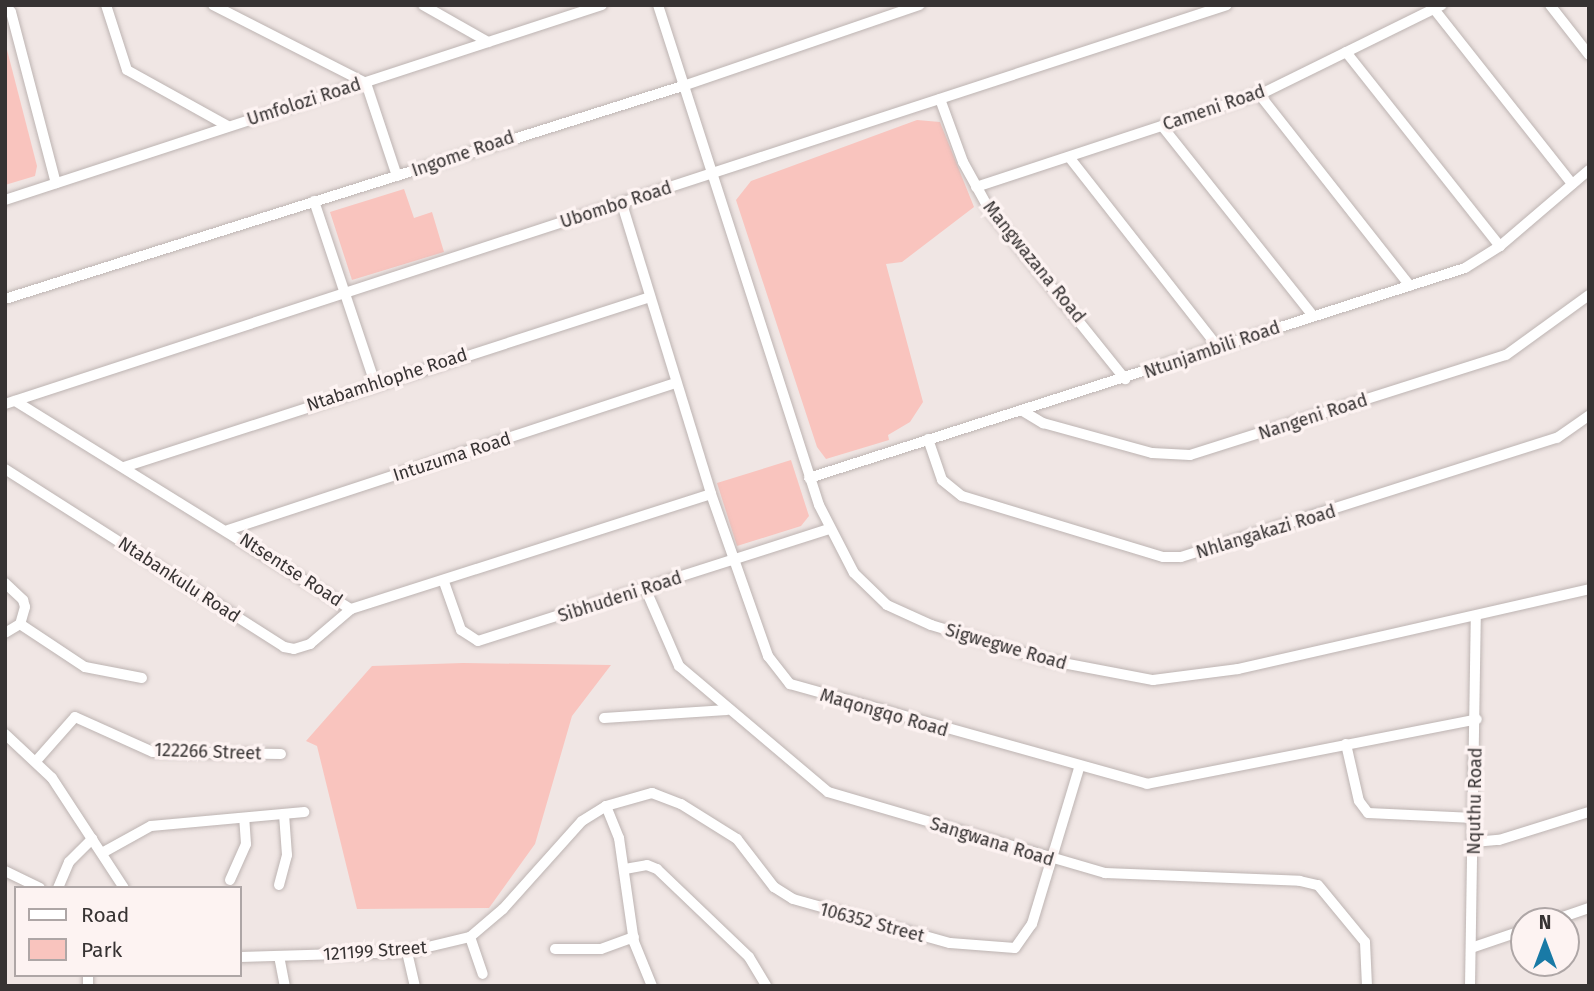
<!DOCTYPE html>
<html>
<head>
<meta charset="utf-8">
<style>
	body { margin:0 }
	#map { position:relative; width:1594px; height:991px; overflow:hidden; background:#f0e6e4; font-family:"Fira Sans",sans-serif }
	div>[style] { position:absolute }
	.green>* { inset:0; background:#f9c4be }
	.roads { filter:drop-shadow(0 0 2px #bdb4b2) drop-shadow(0 0 2px #bdb4b2) }
	.street>* { height:10px; margin:-5px; padding:0 5px; transform-origin:5px; border-radius:5px; background:#fff }
	span { translate:-50% -50%; white-space:nowrap; text-align:center; line-height:1.15; -webkit-text-stroke:7px #fdf3f2; paint-order:stroke }
	.street-label { font-size:18px; color:#373333 }
	.frame { position:absolute; inset:0; border:7px solid #373333; pointer-events:none }
	.legend { position:absolute; left:14px; top:886px; width:228px; height:91px; box-sizing:border-box; background:#fdf3f2; border:2px solid #aea6a6; margin:0; padding:9px 12px; list-style:none; font-size:21px; color:#373333 }
	.legend li { display:flex; align-items:center; gap:14px; height:35px }
	.legend b { width:35px; border:2px solid #aea6a6 }
	.north { position:absolute; left:1510px; top:907px; width:70px; height:70px; box-sizing:border-box; background:#fdf3f2; border:2px solid #aea6a6; border-radius:50%; rotate:0deg; font-size:19px; font-weight:700; line-height:28px; text-align:center; color:#373333 }
	.north::after { content:''; display:block; margin:auto; width:24px; height:32px; background:#197aa6; clip-path:polygon(50% 0,100% 100%,50% 72%,0 100%) }
</style>
</head>
<body>
<div id="map">
	<div class="green">
		<i style="clip-path:polygon(5px 42px,37px 166px,35px 176px,5px 185px)"></i>
		<i style="clip-path:polygon(917px 120px,940px 122px,974px 207px,902px 262px,886px 264px,923px 402px,910px 422px,888px 435px,889px 440px,826px 459px,817px 447px,736px 200px,751px 181px)"></i>
		<i style="clip-path:polygon(404px 189px,414px 218px,432px 212px,444px 252px,352px 280px,330px 212px)"></i>
		<i style="clip-path:polygon(791px 460px,809px 516px,801px 526px,737px 546px,717px 483px)"></i>
		<i style="clip-path:polygon(463px 663px,611px 665px,572px 716px,535px 844px,489px 908px,357px 909px,317px 746px,306px 741px,372px 666px)"></i>
	</div>
	<div class="roads">
		<div class="street">
			<i style="left:106px;top:5px;width:68px;rotate:72.1deg"></i>
			<i style="left:127px;top:70px;width:115px;rotate:29deg"></i>
			<i style="left:213px;top:5px;width:172px;rotate:27deg"></i>
			<i style="left:366px;top:83px;width:98px;rotate:71.6deg"></i>
			<i style="left:423px;top:5px;width:75px;rotate:29.6deg"></i>
			<i style="left:658px;top:5px;width:525px;rotate:72.15deg"></i>
			<i style="left:819px;top:505px;width:76px;rotate:62.8deg"></i>
			<i style="left:854px;top:573px;width:46px;rotate:44.1deg"></i>
			<i style="left:887px;top:605px;width:48px;rotate:24.4deg"></i>
			<i style="left:931px;top:625px;width:121px;rotate:16.8deg"></i>
			<i style="left:1047px;top:660px;width:108px;rotate:10.7deg"></i>
			<i style="left:1153px;top:680px;width:86px;rotate:-7.4deg"></i>
			<i style="left:1238px;top:669px;width:360px;rotate:-12.8deg"></i>
			<i style="left:1550px;top:5px;width:63px;rotate:52deg"></i>
			<i style="left:5px;top:6px;width:8px;rotate:45deg"></i>
			<i style="left:11px;top:12px;width:177px;rotate:75.3deg"></i>
			<i style="left:1434px;top:9px;width:223px;rotate:51.7deg"></i>
			<i style="left:1346px;top:52px;width:248px;rotate:51.6deg"></i>
			<i style="left:1259px;top:94px;width:244px;rotate:51.8deg"></i>
			<i style="left:940px;top:99px;width:67px;rotate:69.9deg"></i>
			<i style="left:963px;top:162px;width:56px;rotate:61.1deg"></i>
			<i style="left:990px;top:211px;width:216px;rotate:51.2deg"></i>
			<i style="left:1162px;top:126px;width:243px;rotate:51.5deg"></i>
			<i style="left:1069px;top:157px;width:243px;rotate:51.9deg"></i>
			<i style="left:976px;top:187px;width:304px;rotate:-18.2deg"></i>
			<i style="left:1265px;top:92px;width:197px;rotate:-26.2deg"></i>
			<i style="left:5px;top:200px;width:628px;rotate:-18.09deg"></i>
			<i style="left:314px;top:201px;width:192px;rotate:71.5deg"></i>
			<i style="left:622px;top:204px;width:303px;rotate:72.9deg"></i>
			<i style="left:711px;top:494px;width:172px;rotate:70.6deg"></i>
			<i style="left:768px;top:656px;width:36px;rotate:52deg"></i>
			<i style="left:790px;top:684px;width:371px;rotate:15.6deg"></i>
			<i style="left:1147px;top:784px;width:336px;rotate:-11.1deg"></i>
			<i style="left:5px;top:299px;width:714px;rotate:-17.45deg"></i>
			<i style="left:686px;top:85px;width:247px;rotate:-18.9deg"></i>
			<i style="left:15px;top:401px;width:395px;rotate:31.8deg"></i>
			<i style="left:5px;top:404px;width:1285px;rotate:-18.08deg"></i>
			<i style="left:1021px;top:410px;width:26px;rotate:31deg"></i>
			<i style="left:1043px;top:423px;width:113px;rotate:15.4deg"></i>
			<i style="left:1152px;top:453px;width:38px;rotate:3deg"></i>
			<i style="left:1190px;top:455px;width:331px;rotate:-17.6deg"></i>
			<i style="left:1506px;top:355px;width:102px;rotate:-35.9deg"></i>
			<i style="left:928px;top:439px;width:43px;rotate:71.1deg"></i>
			<i style="left:942px;top:480px;width:26px;rotate:39deg"></i>
			<i style="left:962px;top:496px;width:210px;rotate:16.9deg"></i>
			<i style="left:1163px;top:557px;width:18px"></i>
			<i style="left:1181px;top:557px;width:394px;rotate:-17.6deg"></i>
			<i style="left:1557px;top:438px;width:39px;rotate:-35deg"></i>
			<i style="left:124px;top:467px;width:553px;rotate:-17.91deg"></i>
			<i style="left:5px;top:469px;width:331px;rotate:32.5deg"></i>
			<i style="left:284px;top:647px;width:10px;rotate:11deg"></i>
			<i style="left:294px;top:649px;width:17px;rotate:-17deg"></i>
			<i style="left:310px;top:644px;width:54px;rotate:-40.5deg"></i>
			<i style="left:351px;top:609px;width:378px;rotate:-17.7deg"></i>
			<i style="left:809px;top:478px;width:689px;rotate:-17.75deg"></i>
			<i style="left:1465px;top:268px;width:41px;rotate:-32.2deg"></i>
			<i style="left:1500px;top:246px;width:117px;rotate:-40.5deg"></i>
			<i style="left:228px;top:530px;width:471px;rotate:-18.2deg"></i>
			<i style="left:444px;top:582px;width:51px;rotate:70.5deg"></i>
			<i style="left:461px;top:630px;width:20px;rotate:33deg"></i>
			<i style="left:478px;top:641px;width:368px;rotate:-17.7deg"></i>
			<i style="left:5px;top:583px;width:25px;rotate:43deg"></i>
			<i style="left:23px;top:600px;width:7px;rotate:74deg"></i>
			<i style="left:25px;top:607px;width:18px;rotate:106deg"></i>
			<i style="left:20px;top:624px;width:17px;rotate:149deg"></i>
			<i style="left:646px;top:590px;width:83px;rotate:66.5deg"></i>
			<i style="left:679px;top:666px;width:195px;rotate:40.2deg"></i>
			<i style="left:828px;top:792px;width:289px;rotate:16.3deg"></i>
			<i style="left:1105px;top:873px;width:195px;rotate:2.3deg"></i>
			<i style="left:1300px;top:881px;width:18px;rotate:13deg"></i>
			<i style="left:1318px;top:885px;width:74px;rotate:50.5deg"></i>
			<i style="left:1365px;top:942px;width:44px;rotate:87.4deg"></i>
			<i style="left:20px;top:624px;width:78px;rotate:33.5deg"></i>
			<i style="left:85px;top:667px;width:58px;rotate:10.9deg"></i>
			<i style="left:604px;top:718px;width:123px;rotate:-3.7deg"></i>
			<i style="left:5px;top:734px;width:64px;rotate:43.1deg"></i>
			<i style="left:52px;top:778px;width:131px;rotate:56.8deg"></i>
			<i style="left:1346px;top:744px;width:58px;rotate:77.2deg"></i>
			<i style="left:1359px;top:801px;width:15px;rotate:53deg"></i>
			<i style="left:1368px;top:813px;width:106px;rotate:2.7deg"></i>
			<i style="left:37px;top:760px;width:57px;rotate:-48.5deg"></i>
			<i style="left:75px;top:717px;width:85px;rotate:24.2deg"></i>
			<i style="left:153px;top:752px;width:128px;rotate:0.9deg"></i>
			<i style="left:606px;top:806px;width:35px;rotate:68deg"></i>
			<i style="left:619px;top:838px;width:105px;rotate:81.8deg"></i>
			<i style="left:634px;top:942px;width:48px;rotate:67.8deg"></i>
			<i style="left:1474px;top:842px;width:25px;rotate:-5deg"></i>
			<i style="left:1499px;top:840px;width:94px;rotate:-17.3deg"></i>
			<i style="left:102px;top:853px;width:56px;rotate:-28.9deg"></i>
			<i style="left:151px;top:826px;width:154px;rotate:-5.2deg"></i>
			<i style="left:625px;top:869px;width:22px;rotate:-10deg"></i>
			<i style="left:647px;top:865px;width:11px;rotate:22deg"></i>
			<i style="left:657px;top:869px;width:127px;rotate:43.7deg"></i>
			<i style="left:749px;top:957px;width:33px;rotate:59deg"></i>
			<i style="left:5px;top:871px;width:39px;rotate:26deg"></i>
			<i style="left:230px;top:880px;width:39px;rotate:-66deg"></i>
			<i style="left:246px;top:844px;width:26px;rotate:-94deg"></i>
			<i style="left:279px;top:885px;width:31px;rotate:-75deg"></i>
			<i style="left:287px;top:855px;width:41px;rotate:-94.2deg"></i>
			<i style="left:58px;top:888px;width:28px;rotate:-67deg"></i>
			<i style="left:69px;top:862px;width:33px;rotate:-45deg"></i>
			<i style="left:1551px;top:921px;width:40px;rotate:-18.9deg"></i>
			<i style="left:470px;top:937px;width:43px;rotate:-40.3deg"></i>
			<i style="left:503px;top:909px;width:118px;rotate:-48.1deg"></i>
			<i style="left:582px;top:821px;width:28px;rotate:-32deg"></i>
			<i style="left:606px;top:806px;width:48px;rotate:-15.8deg"></i>
			<i style="left:652px;top:793px;width:31px;rotate:21deg"></i>
			<i style="left:681px;top:804px;width:66px;rotate:32deg"></i>
			<i style="left:737px;top:839px;width:61px;rotate:52.4deg"></i>
			<i style="left:774px;top:887px;width:22px;rotate:32deg"></i>
			<i style="left:793px;top:899px;width:163px;rotate:15.7deg"></i>
			<i style="left:950px;top:943px;width:65px;rotate:4.4deg"></i>
			<i style="left:1015px;top:948px;width:29px;rotate:-55deg"></i>
			<i style="left:1032px;top:924px;width:163px;rotate:-73.2deg"></i>
			<i style="left:1471px;top:948px;width:56px;rotate:-18.8deg"></i>
			<i style="left:555px;top:949px;width:46px"></i>
			<i style="left:601px;top:949px;width:35px;rotate:-20deg"></i>
			<i style="left:407px;top:952px;width:35px;rotate:77deg"></i>
			<i style="left:279px;top:956px;width:31px;rotate:79deg"></i>
			<i style="left:240px;top:957px;width:167px;rotate:-1.7deg"></i>
			<i style="left:407px;top:952px;width:65px;rotate:-13.4deg"></i>
			<i style="left:470px;top:937px;width:39px;rotate:71deg"></i>
			<i style="left:88px;top:975px;width:11px;rotate:90deg"></i>
			<i style="left:1470px;top:986px;width:370px;rotate:-89.1deg"></i>
		</div>
	</div>
	<div class="street-label">
		<span style="left:304px;top:102px;rotate:-18deg">Umfolozi Road</span>
		<span style="left:1214px;top:108px;rotate:-19deg">Cameni Road</span>
		<span style="left:463px;top:154px;rotate:-19deg">Ingome Road</span>
		<span style="left:616px;top:205px;rotate:-18deg">Ubombo Road</span>
		<span style="left:1034px;top:262px;rotate:51deg">Mangwazana Road</span>
		<span style="left:1212px;top:350px;rotate:-19deg">Ntunjambili Road</span>
		<span style="left:387px;top:380px;rotate:-18deg">Ntabamhlophe Road</span>
		<span style="left:1313px;top:417px;rotate:-18deg">Nangeni Road</span>
		<span style="left:452px;top:457px;rotate:-18deg">Intuzuma Road</span>
		<span style="left:1266px;top:532px;rotate:-17deg">Nhlangakazi Road</span>
		<span style="left:291px;top:570px;rotate:33deg">Ntsentse Road</span>
		<span style="left:179px;top:580px;rotate:33deg">Ntabankulu Road</span>
		<span style="left:620px;top:597px;rotate:-18deg">Sibhudeni Road</span>
		<span style="left:1006px;top:647px;rotate:16deg">Sigwegwe Road</span>
		<span style="left:884px;top:713px;rotate:16deg">Maqongqo Road</span>
		<span style="left:208px;top:752px;rotate:2deg">122266 Street</span>
		<span style="left:1475px;top:801px;rotate:-89deg">Nquthu Road</span>
		<span style="left:992px;top:842px;rotate:17deg">Sangwana Road</span>
		<span style="left:872px;top:923px;rotate:15deg">106352 Street</span>
		<span style="left:375px;top:951px;rotate:-4deg">121199 Street</span>
	</div>
	<div class="frame"></div>
	<ul class="legend">
	<li><b style="height:9px;background:#fff"></b>Road</li>
	<li><b style="height:19px;background:#f9c4be"></b>Park</li>
	</ul>
	<div class="north">N</div>
</div>
</body>
</html>
